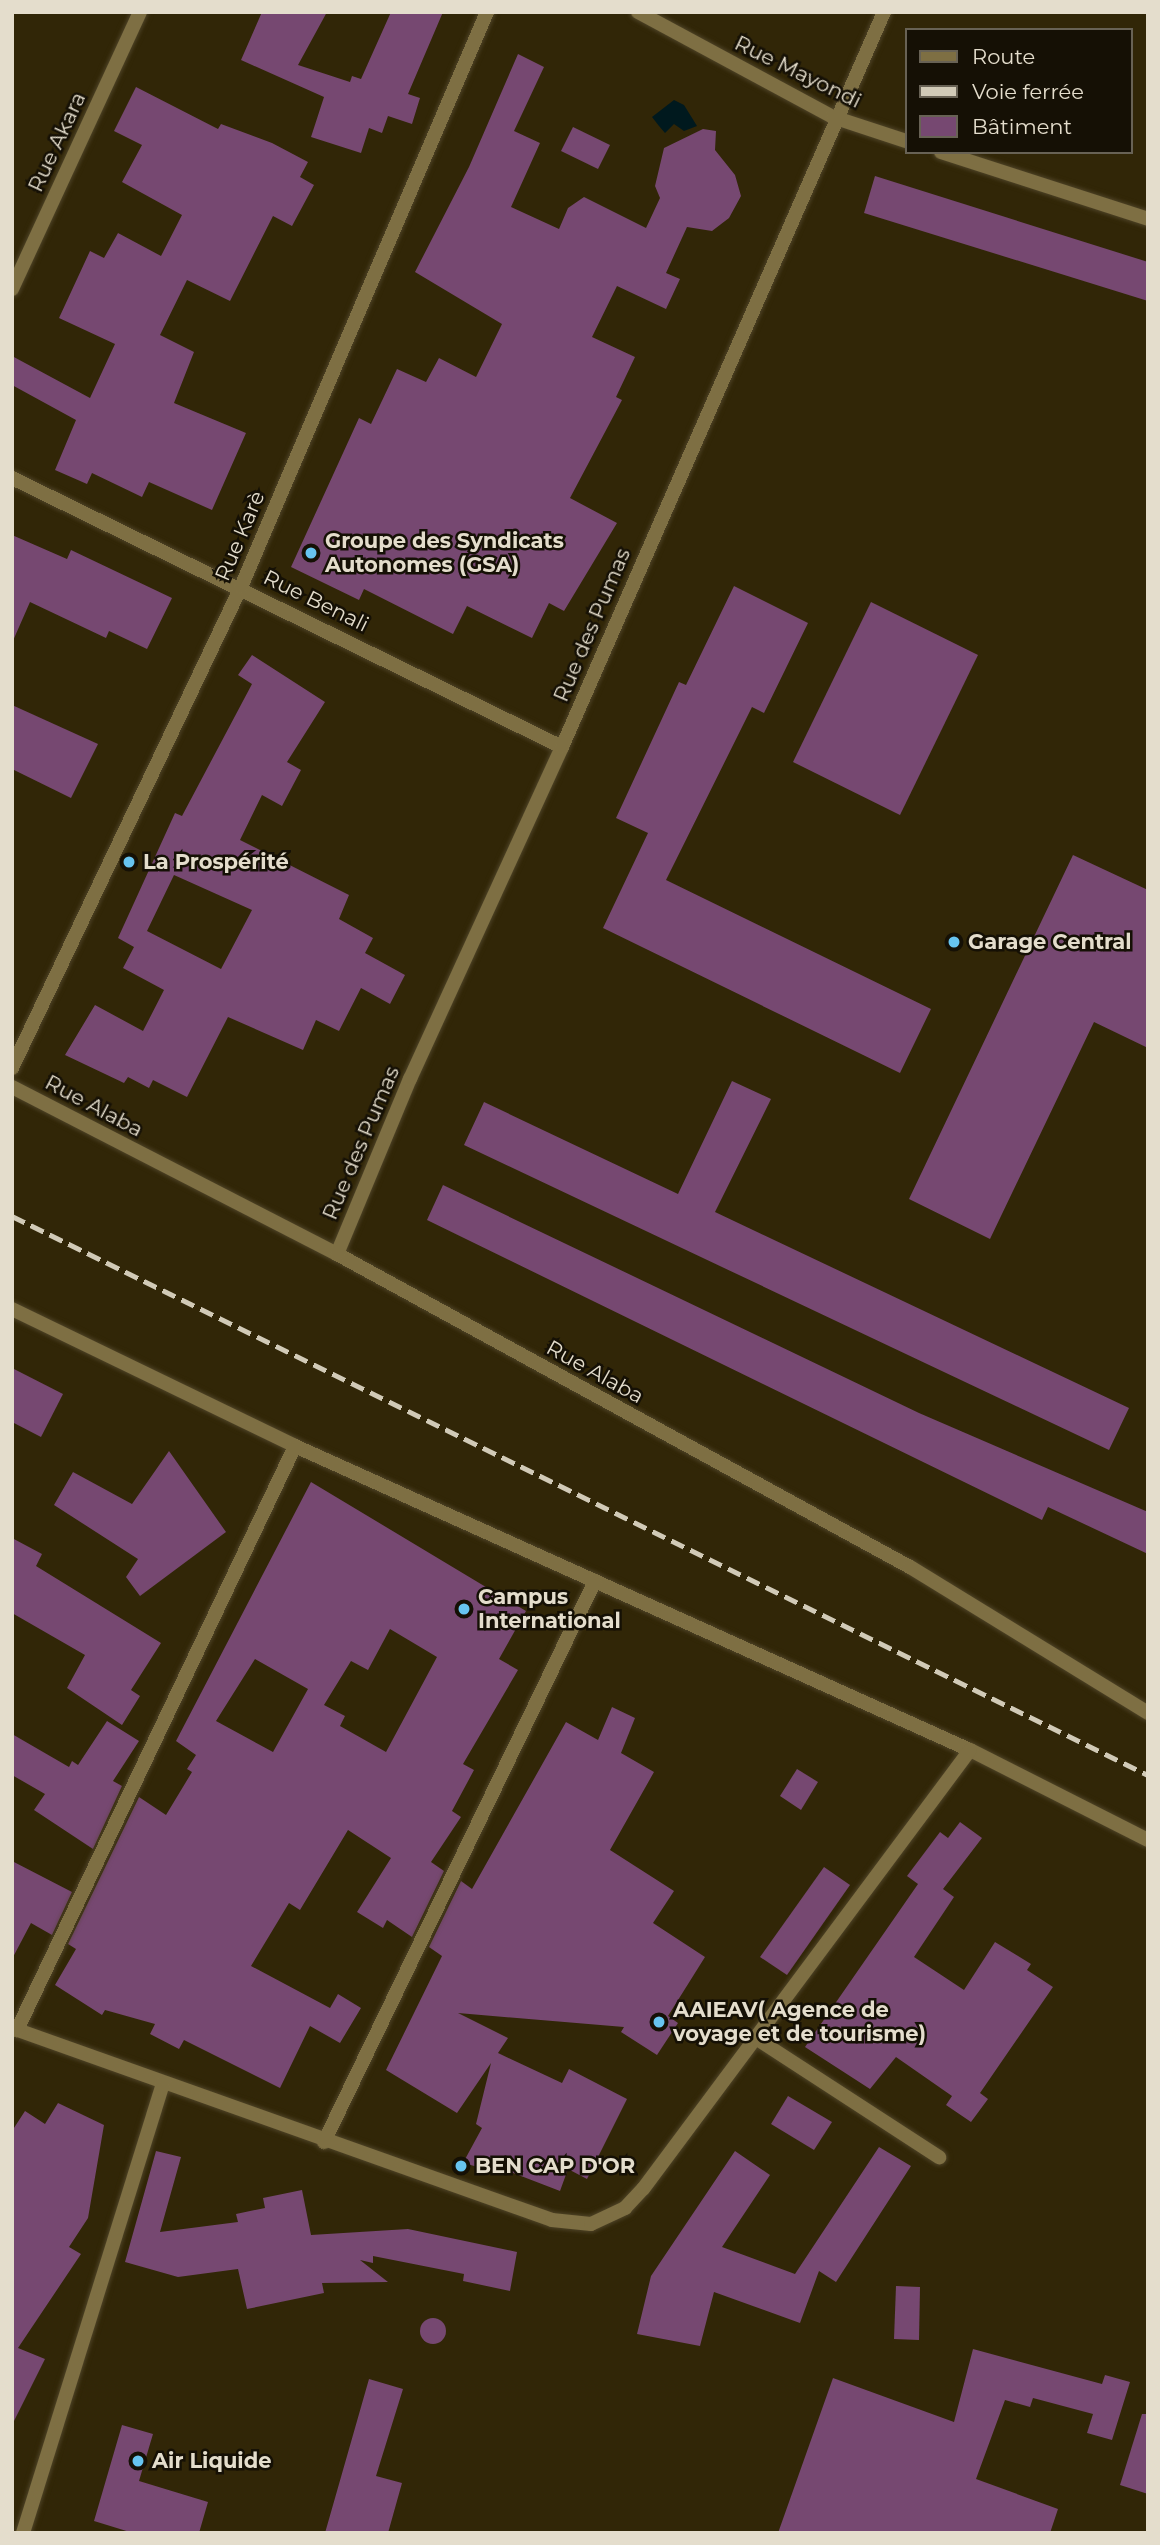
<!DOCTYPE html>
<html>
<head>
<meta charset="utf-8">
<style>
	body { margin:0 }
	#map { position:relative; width:1160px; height:2545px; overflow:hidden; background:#312607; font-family:Montserrat,sans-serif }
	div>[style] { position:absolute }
	.water>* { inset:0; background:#00191e }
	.building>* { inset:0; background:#764871 }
	.round { border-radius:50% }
	.roads { filter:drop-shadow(0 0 2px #4e4327) drop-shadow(0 0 2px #4e4327) }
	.minor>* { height:14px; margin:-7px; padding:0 7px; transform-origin:7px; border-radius:7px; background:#7e6f43 }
	.rail>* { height:5px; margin-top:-2.5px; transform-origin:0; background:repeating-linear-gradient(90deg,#d1cab7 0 14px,transparent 0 21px) }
	.dots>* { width:19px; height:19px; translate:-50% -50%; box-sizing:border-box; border:4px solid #151005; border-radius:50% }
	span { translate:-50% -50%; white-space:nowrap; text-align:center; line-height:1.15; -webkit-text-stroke:5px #151005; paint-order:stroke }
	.street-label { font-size:21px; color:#e4ddcc }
	.poi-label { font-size:21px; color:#e4ddcc; font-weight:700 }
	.left { translate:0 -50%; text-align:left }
	.frame { position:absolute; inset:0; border:14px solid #e4ddcc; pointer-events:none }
	.legend { position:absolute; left:905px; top:28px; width:228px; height:126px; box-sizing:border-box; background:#151005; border:2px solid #686255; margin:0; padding:9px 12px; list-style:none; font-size:21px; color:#e4ddcc }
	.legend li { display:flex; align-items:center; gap:14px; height:35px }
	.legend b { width:35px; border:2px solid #686255 }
</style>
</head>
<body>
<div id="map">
	<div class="water">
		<i style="clip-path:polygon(674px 100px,684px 105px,697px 126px,684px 131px,674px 124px,665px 133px,659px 126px,652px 117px)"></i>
	</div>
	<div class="building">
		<i style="clip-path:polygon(262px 12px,327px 12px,298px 65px,350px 82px,352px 76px,361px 79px,391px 12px,443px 12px,408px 94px,420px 98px,412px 124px,388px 116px,382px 133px,369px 128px,361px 153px,311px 137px,324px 97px,241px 60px)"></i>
		<i style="clip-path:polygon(518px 54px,544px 67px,514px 131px,540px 143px,511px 207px,559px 229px,568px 208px,584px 197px,646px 228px,660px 198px,655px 186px,664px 148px,703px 129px,716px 131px,715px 150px,735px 175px,741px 196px,729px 218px,712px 231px,687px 227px,666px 273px,680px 279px,666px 309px,617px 286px,592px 337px,635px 357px,616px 397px,622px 400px,570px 498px,617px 523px,564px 611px,549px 603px,532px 638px,467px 606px,453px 634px,364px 589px,359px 600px,291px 567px,359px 418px,371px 424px,397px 369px,426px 382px,439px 358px,476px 377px,502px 324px,415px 272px,469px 167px)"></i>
		<i style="clip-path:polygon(136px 87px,218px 129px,221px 124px,272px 143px,308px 162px,300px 177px,314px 185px,292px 226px,273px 216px,230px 301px,187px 280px,160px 335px,194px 352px,174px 403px,246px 433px,212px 510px,149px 482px,142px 497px,92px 473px,87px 484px,55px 470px,76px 420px,12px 385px,12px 356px,90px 398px,115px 344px,59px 318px,90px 251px,104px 258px,118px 233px,161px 256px,182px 215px,122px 182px,142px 145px,114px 131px)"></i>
		<i style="clip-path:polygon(573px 127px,610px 145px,598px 169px,561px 151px)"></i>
		<i style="clip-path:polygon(875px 176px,1148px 262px,1148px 301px,864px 213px)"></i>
		<i style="clip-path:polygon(12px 535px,67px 559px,71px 550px,172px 598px,147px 649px,109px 631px,106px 638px,30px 602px,12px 643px)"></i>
		<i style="clip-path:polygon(734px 586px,808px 623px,764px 713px,752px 707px,666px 880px,931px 1009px,900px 1073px,603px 928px,648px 833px,616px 818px,679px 682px,686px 685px)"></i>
		<i style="clip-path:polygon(871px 602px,978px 655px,900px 815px,793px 762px)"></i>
		<i style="clip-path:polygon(evenodd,252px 655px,325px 702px,287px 762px,301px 770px,282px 806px,262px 795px,240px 840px,349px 895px,339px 919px,373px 938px,365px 953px,405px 975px,390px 1004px,361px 988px,339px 1031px,316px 1020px,303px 1050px,228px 1017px,187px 1097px,153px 1080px,149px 1088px,128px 1077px,124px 1083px,65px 1055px,95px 1005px,143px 1031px,164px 990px,123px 968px,134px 947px,118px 938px,175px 813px,182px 816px,252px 684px,238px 675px,252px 655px,174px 875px,252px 910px,221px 969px,147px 931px,174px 875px)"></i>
		<i style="clip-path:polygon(12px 705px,98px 744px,71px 798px,12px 769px)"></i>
		<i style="clip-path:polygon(1073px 855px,1148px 890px,1148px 1048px,1094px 1022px,990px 1239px,909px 1199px)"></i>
		<i style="clip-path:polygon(732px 1081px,771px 1099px,715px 1212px,1129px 1408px,1109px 1450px,464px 1145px,484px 1102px,678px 1194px)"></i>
		<i style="clip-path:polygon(443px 1185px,919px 1413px,1148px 1512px,1148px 1554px,1048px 1507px,1042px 1520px,427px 1220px)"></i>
		<i style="clip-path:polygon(12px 1368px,63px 1394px,41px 1437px,12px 1422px)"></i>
		<i style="clip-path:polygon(169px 1451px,226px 1532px,140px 1596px,126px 1577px,138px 1559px,54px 1505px,73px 1472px,132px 1504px)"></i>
		<i style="clip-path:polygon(evenodd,311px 1482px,526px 1611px,499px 1659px,518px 1670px,463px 1764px,474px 1770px,452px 1811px,461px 1817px,431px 1862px,444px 1871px,412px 1937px,387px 1920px,383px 1928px,357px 1912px,391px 1858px,348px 1830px,300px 1910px,289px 1903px,251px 1966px,330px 2008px,338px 1994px,361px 2008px,340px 2043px,310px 2026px,280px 2088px,184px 2040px,179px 2049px,150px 2034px,155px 2024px,105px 2010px,102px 2015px,55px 1985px,76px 1949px,68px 1944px,139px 1797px,166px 1815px,192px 1772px,187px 1769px,196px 1755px,176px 1741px,311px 1482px,390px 1629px,437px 1657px,386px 1752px,340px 1726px,345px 1716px,324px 1705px,351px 1661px,368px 1670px,390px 1629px,311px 1482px,255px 1659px,308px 1689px,273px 1752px,216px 1721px,255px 1659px)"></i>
		<i style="clip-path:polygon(12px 1538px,42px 1554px,36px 1566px,161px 1643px,131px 1690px,140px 1696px,122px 1725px,67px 1688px,85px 1655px,12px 1613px)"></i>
		<i style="clip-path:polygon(612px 1707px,635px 1718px,621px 1753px,654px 1772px,610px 1850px,674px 1891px,653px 1923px,705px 1957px,668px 2016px,678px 2023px,657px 2055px,621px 2032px,624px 2027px,458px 2013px,508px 2038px,498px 2053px,562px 2083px,569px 2069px,627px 2099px,587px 2179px,568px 2169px,560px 2191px,495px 2166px,493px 2171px,463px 2163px,482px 2128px,476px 2124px,491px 2063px,457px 2113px,386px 2070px,442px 1956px,429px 1947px,461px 1881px,472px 1889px,566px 1722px,598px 1740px)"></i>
		<i style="clip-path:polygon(107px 1721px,139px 1741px,113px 1781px,122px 1786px,93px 1849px,34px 1810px,45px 1794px,12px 1775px,12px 1734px,69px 1767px,72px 1761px,78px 1765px)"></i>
		<i style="clip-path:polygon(797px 1769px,818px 1782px,801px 1810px,780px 1796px)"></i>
		<i style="clip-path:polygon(960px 1822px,982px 1838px,943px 1889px,954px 1897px,914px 1957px,964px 1990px,995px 1942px,1031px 1964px,1027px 1970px,1053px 1987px,980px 2093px,988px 2099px,971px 2122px,946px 2105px,952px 2096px,896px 2057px,870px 2089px,805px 2047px,918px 1884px,907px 1876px,940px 1832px,948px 1838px)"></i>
		<i style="clip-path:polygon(12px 1861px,72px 1892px,52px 1935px,31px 1923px,12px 1959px)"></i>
		<i style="clip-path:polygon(824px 1867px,850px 1885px,787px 1975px,760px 1957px)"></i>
		<i style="clip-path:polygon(788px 2096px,832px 2122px,814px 2150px,771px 2124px)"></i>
		<i style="clip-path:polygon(58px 2103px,104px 2125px,88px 2218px,69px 2247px,81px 2254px,18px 2348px,45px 2359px,12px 2425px,12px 2131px,25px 2111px,45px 2124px)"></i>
		<i style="clip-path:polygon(879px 2147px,911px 2166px,836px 2282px,819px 2271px,800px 2323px,714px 2292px,700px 2346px,637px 2334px,651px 2276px,735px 2151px,770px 2175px,722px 2247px,795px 2274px)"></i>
		<i style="clip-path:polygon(156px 2151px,181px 2157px,160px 2232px,238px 2222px,236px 2214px,265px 2208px,263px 2198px,302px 2190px,311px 2235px,408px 2229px,517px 2252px,510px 2291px,463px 2281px,464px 2274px,373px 2256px,373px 2263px,360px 2260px,388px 2282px,322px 2283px,324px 2293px,247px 2309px,238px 2269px,178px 2277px,125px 2262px)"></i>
		<i style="clip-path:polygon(896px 2286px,920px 2287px,919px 2340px,894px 2339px)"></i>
		<i class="round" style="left:420px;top:2318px;width:26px;height:26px"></i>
		<i style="clip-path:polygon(973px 2349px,1102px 2384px,1105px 2375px,1130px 2382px,1112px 2440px,1087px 2433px,1093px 2414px,1033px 2398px,1030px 2407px,1005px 2400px,976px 2479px,1058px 2509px,1050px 2533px,778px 2533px,833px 2378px,954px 2422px)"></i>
		<i style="clip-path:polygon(369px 2379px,403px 2389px,376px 2476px,402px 2483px,388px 2533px,325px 2533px)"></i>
		<i style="clip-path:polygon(1142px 2414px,1148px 2414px,1148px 2494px,1120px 2485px)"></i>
		<i style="clip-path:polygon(122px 2425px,153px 2434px,139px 2481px,208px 2502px,199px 2533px,133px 2533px,94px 2521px)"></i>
	</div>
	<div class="roads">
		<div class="minor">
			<i style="left:638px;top:12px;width:221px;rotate:28.3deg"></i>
			<i style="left:833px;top:117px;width:77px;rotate:18.2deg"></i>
			<i style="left:941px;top:152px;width:218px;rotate:17.9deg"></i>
			<i style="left:12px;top:289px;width:305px;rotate:-65.2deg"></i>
			<i style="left:12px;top:478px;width:612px;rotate:26.06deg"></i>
			<i style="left:12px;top:1068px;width:533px;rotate:-64.54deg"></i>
			<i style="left:241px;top:587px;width:625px;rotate:-66.84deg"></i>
			<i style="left:12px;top:1087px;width:365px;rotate:27.2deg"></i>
			<i style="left:337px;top:1254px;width:653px;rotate:28.65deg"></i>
			<i style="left:910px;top:1567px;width:279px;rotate:31.5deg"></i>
			<i style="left:337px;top:1254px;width:190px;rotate:-67.4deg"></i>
			<i style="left:410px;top:1079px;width:365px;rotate:-65.4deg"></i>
			<i style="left:562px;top:747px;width:802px;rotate:-66.34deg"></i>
			<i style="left:12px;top:1309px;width:314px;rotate:25.8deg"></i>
			<i style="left:295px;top:1446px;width:740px;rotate:24.25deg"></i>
			<i style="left:970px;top:1750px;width:199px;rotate:26.8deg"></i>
			<i style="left:12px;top:2028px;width:573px;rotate:19.57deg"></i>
			<i style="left:552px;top:2220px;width:39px;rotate:6deg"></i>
			<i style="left:591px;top:2224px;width:38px;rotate:-25deg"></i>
			<i style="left:625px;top:2208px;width:26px;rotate:-47deg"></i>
			<i style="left:643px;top:2189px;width:547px;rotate:-53.32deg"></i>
			<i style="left:17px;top:2030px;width:647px;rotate:-64.54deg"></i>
			<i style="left:754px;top:2037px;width:221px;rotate:33deg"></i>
			<i style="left:324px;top:2142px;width:623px;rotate:-64.22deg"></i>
			<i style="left:23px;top:2533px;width:471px;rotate:-72.7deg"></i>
		</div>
	</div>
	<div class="rail">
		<i style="left:12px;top:1216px;width:1266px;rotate:26.2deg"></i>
	</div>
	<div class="dots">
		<i style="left:311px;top:553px;background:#67c4f0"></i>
		<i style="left:129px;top:862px;background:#67c4f0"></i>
		<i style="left:954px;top:942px;background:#67c4f0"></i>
		<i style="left:464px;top:1609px;background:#67c4f0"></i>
		<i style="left:659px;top:2022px;background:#67c4f0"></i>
		<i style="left:461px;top:2166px;background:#67c4f0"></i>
		<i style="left:138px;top:2461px;background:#67c4f0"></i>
	</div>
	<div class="street-label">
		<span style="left:798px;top:72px;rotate:26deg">Rue Mayondi</span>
		<span style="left:57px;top:142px;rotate:-65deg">Rue Akara</span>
		<span style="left:240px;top:536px;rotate:-67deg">Rue Karè</span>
		<span style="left:316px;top:601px;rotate:26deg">Rue Benali</span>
		<span style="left:592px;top:625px;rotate:-67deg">Rue des Pumas</span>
		<span style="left:94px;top:1106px;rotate:28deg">Rue Alaba</span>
		<span style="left:361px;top:1143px;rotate:-67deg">Rue des Pumas</span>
		<span style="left:595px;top:1372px;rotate:29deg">Rue Alaba</span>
	</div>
	<div class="poi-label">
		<span class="left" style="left:325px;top:553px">Groupe des Syndicats<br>Autonomes (GSA)</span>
		<span class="left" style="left:143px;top:862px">La Prospérité</span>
		<span class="left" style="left:968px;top:942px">Garage Central</span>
		<span class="left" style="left:478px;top:1609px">Campus<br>International</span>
		<span class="left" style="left:673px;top:2022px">AAIEAV( Agence de<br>voyage et de tourisme)</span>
		<span class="left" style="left:475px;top:2166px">BEN CAP D'OR</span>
		<span class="left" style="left:152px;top:2461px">Air Liquide</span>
	</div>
	<div class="frame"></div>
	<ul class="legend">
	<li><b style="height:9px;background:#7e6f43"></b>Route</li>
	<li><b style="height:9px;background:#d1cab7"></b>Voie ferrée</li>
	<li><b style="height:19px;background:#764871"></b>Bâtiment</li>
	</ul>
</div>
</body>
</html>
